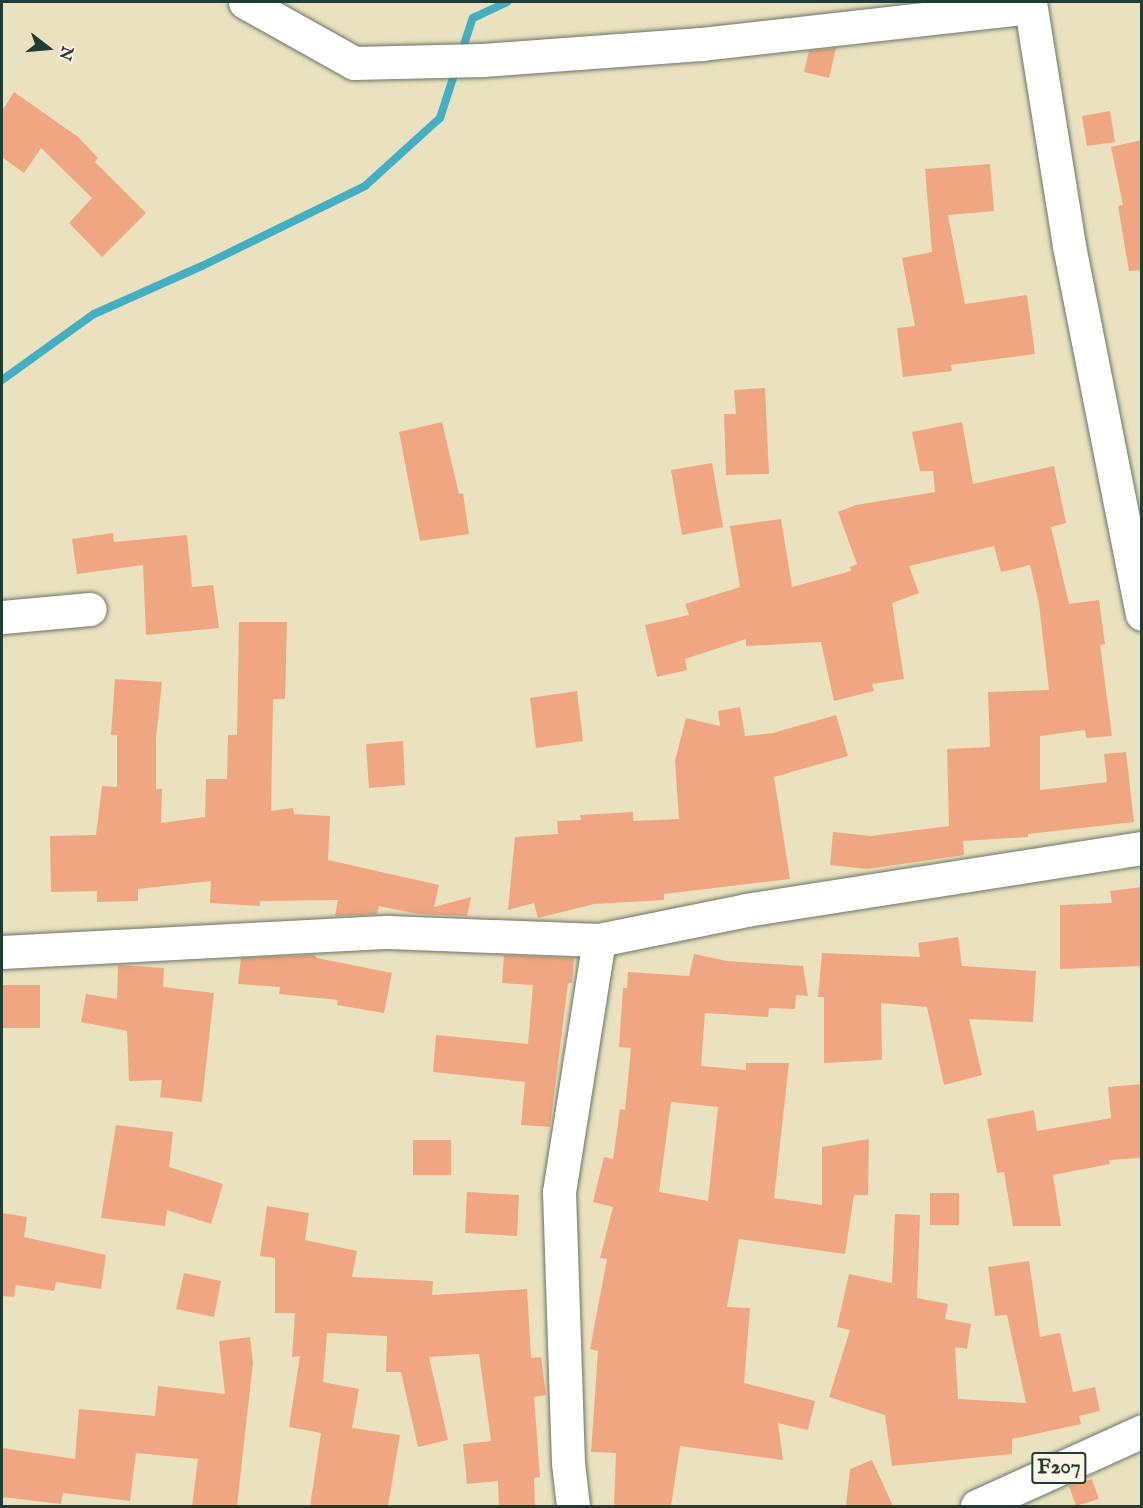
<!DOCTYPE html>
<html>
<head>
<meta charset="utf-8">
<style>
	body { margin:0 }
	#map { position:relative; width:1143px; height:1508px; overflow:hidden; background:#eae2bf; font-family:"IM FELL English",serif }
	div>[style] { position:absolute }
	.stream>* { height:8px; margin:-4px; padding:0 4px; transform-origin:4px; border-radius:4px; background:#44afc2 }
	.building>* { inset:0; background:#f0a781 }
	.roads { filter:drop-shadow(0 0 2px #667765) drop-shadow(0 0 2px #667765) }
	.minor>* { height:33px; margin:-16.5px; padding:0 16.5px; transform-origin:16.5px; border-radius:16.5px; background:#fff }
	.major>* { height:33px; margin:-16.5px; padding:0 16.5px; transform-origin:16.5px; border-radius:16.5px; background:#fff }
	span { translate:-50% -50%; white-space:nowrap; text-align:center; line-height:1.15; -webkit-text-stroke:6px #fcf5e5; paint-order:stroke }
	.shield-label span { padding:2px 4px; background:#fcf5e5; border:2px solid; border-radius:4px; -webkit-text-stroke-width:0 }
	.shield-label { font-size:21px; color:#1f3d34; font-weight:700 }
	.frame { position:absolute; inset:0; border:3px solid #1f3d34; pointer-events:none }
	.north { position:absolute; left:18px; top:18px; width:60px; height:60px; -webkit-text-stroke:4px #fcf5e5; paint-order:stroke; rotate:106deg; font-size:16px; font-weight:700; line-height:24px; text-align:center; color:#1f3d34 }
	.north::after { content:''; display:block; margin:auto; width:21px; height:27px; background:#1f3d34; clip-path:polygon(50% 0,100% 100%,50% 72%,0 100%) }
</style>
</head>
<body>
<div id="map">
	<div class="stream">
		<i style="left:461px;top:54px;width:38px;rotate:-72deg"></i>
		<i style="left:473px;top:18px;width:38px;rotate:-25deg"></i>
		<i style="left:2px;top:380px;width:113px;rotate:-35.7deg"></i>
		<i style="left:94px;top:314px;width:118px;rotate:-24deg"></i>
		<i style="left:202px;top:266px;width:182px;rotate:-26.1deg"></i>
		<i style="left:365px;top:186px;width:101px;rotate:-42.2deg"></i>
		<i style="left:440px;top:118px;width:52px;rotate:-71.9deg"></i>
	</div>
	<div class="building">
		<i style="clip-path:polygon(836px 48px,829px 78px,804px 72px,809px 51px)"></i>
		<i style="clip-path:polygon(14px 92px,78px 137px,98px 158px,95px 162px,146px 213px,102px 257px,69px 223px,92px 198px,41px 148px,24px 173px,2px 157px,2px 111px)"></i>
		<i style="clip-path:polygon(1110px 111px,1115px 142px,1087px 146px,1082px 116px)"></i>
		<i style="clip-path:polygon(1142px 140px,1142px 270px,1129px 271px,1118px 206px,1123px 205px,1111px 147px)"></i>
		<i style="clip-path:polygon(990px 164px,994px 211px,948px 215px,965px 304px,1027px 295px,1035px 354px,951px 365px,952px 371px,903px 377px,897px 328px,915px 326px,902px 258px,932px 252px,925px 169px)"></i>
		<i style="clip-path:polygon(765px 388px,769px 474px,726px 475px,724px 414px,736px 414px,734px 390px)"></i>
		<i style="clip-path:polygon(442px 422px,459px 494px,463px 493px,469px 534px,420px 541px,399px 432px)"></i>
		<i style="clip-path:polygon(962px 422px,973px 484px,1054px 466px,1066px 523px,1051px 527px,1069px 604px,1099px 600px,1105px 644px,1100px 645px,1112px 736px,1086px 738px,1085px 730px,1040px 736px,1040px 790px,1107px 782px,1104px 754px,1126px 752px,1134px 822px,1028px 834px,1028px 837px,963px 841px,964px 855px,867px 869px,830px 865px,833px 832px,871px 836px,949px 826px,947px 749px,990px 747px,988px 692px,1049px 690px,1039px 604px,1030px 565px,1001px 572px,994px 546px,909px 566px,919px 593px,892px 603px,904px 679px,872px 684px,874px 691px,834px 701px,821px 642px,746px 646px,746px 639px,685px 659px,687px 670px,657px 677px,645px 625px,689px 615px,685px 604px,740px 587px,730px 526px,781px 519px,792px 587px,851px 571px,850px 567px,857px 564px,838px 512px,856px 505px,935px 492px,933px 471px,920px 471px,912px 432px)"></i>
		<i style="clip-path:polygon(712px 463px,723px 527px,682px 535px,671px 470px)"></i>
		<i style="clip-path:polygon(113px 533px,114px 542px,187px 535px,192px 587px,213px 585px,219px 628px,146px 635px,143px 565px,77px 574px,72px 539px)"></i>
		<i style="clip-path:polygon(239px 622px,287px 622px,285px 699px,273px 699px,271px 811px,293px 808px,294px 814px,330px 816px,328px 860px,439px 885px,434px 907px,471px 897px,467px 916px,418px 914px,379px 906px,377px 914px,335px 916px,338px 900px,260px 901px,260px 906px,210px 903px,211px 881px,138px 889px,138px 901px,97px 902px,97px 891px,51px 892px,50px 836px,96px 835px,102px 786px,117px 787px,117px 735px,111px 735px,115px 679px,162px 682px,156px 738px,156px 789px,162px 789px,161px 823px,205px 817px,206px 779px,227px 779px,228px 735px,237px 735px)"></i>
		<i style="clip-path:polygon(577px 691px,583px 741px,536px 748px,530px 698px)"></i>
		<i style="clip-path:polygon(740px 707px,745px 736px,773px 733px,836px 715px,848px 756px,774px 777px,790px 879px,664px 894px,664px 900px,594px 904px,538px 918px,534px 903px,508px 910px,515px 837px,558px 834px,557px 821px,581px 820px,580px 815px,633px 812px,633px 821px,679px 819px,675px 761px,686px 718px,720px 726px,718px 711px)"></i>
		<i style="clip-path:polygon(403px 741px,405px 785px,369px 788px,366px 744px)"></i>
		<i style="clip-path:polygon(1142px 887px,1142px 966px,1060px 969px,1060px 905px,1112px 903px,1110px 891px)"></i>
		<i style="clip-path:polygon(958px 937px,962px 966px,1036px 971px,1033px 1022px,969px 1019px,982px 1075px,944px 1085px,927px 1007px,881px 1003px,882px 1060px,824px 1063px,824px 997px,818px 997px,822px 953px,920px 957px,918px 943px)"></i>
		<i style="clip-path:polygon(evenodd,694px 954px,727px 961px,803px 966px,808px 996px,796px 995px,795px 1009px,769px 1008px,768px 1017px,705px 1013px,701px 1066px,746px 1070px,746px 1063px,789px 1063px,774px 1198px,822px 1205px,822px 1147px,869px 1139px,868px 1195px,854px 1195px,845px 1254px,739px 1239px,727px 1307px,750px 1308px,744px 1383px,815px 1401px,808px 1430px,778px 1423px,783px 1460px,680px 1446px,671px 1506px,614px 1506px,616px 1453px,591px 1452px,598px 1351px,590px 1349px,607px 1259px,600px 1258px,613px 1207px,593px 1202px,604px 1157px,613px 1159px,620px 1109px,625px 1110px,631px 1048px,619px 1047px,623px 988px,627px 988px,628px 972px,689px 976px,694px 954px,671px 1102px,718px 1107px,708px 1201px,659px 1192px,671px 1102px)"></i>
		<i style="clip-path:polygon(314px 955px,317px 958px,392px 973px,384px 1013px,337px 1005px,338px 1000px,279px 994px,280px 987px,238px 984px,241px 958px)"></i>
		<i style="clip-path:polygon(504px 955px,574px 958px,572px 983px,568px 983px,550px 1127px,521px 1125px,525px 1082px,433px 1072px,436px 1035px,528px 1044px,533px 985px,502px 983px)"></i>
		<i style="clip-path:polygon(118px 965px,164px 968px,163px 987px,214px 993px,202px 1102px,160px 1097px,162px 1080px,129px 1081px,127px 1031px,81px 1022px,86px 994px,117px 999px)"></i>
		<i style="clip-path:polygon(2px 985px,40px 985px,40px 1028px,2px 1028px)"></i>
		<i style="clip-path:polygon(1142px 1084px,1142px 1158px,1109px 1160px,1110px 1164px,1053px 1175px,1061px 1226px,1013px 1226px,1004px 1172px,997px 1173px,987px 1119px,1034px 1110px,1037px 1131px,1111px 1118px,1108px 1087px)"></i>
		<i style="clip-path:polygon(116px 1125px,173px 1132px,169px 1167px,223px 1184px,211px 1224px,167px 1210px,165px 1226px,101px 1218px)"></i>
		<i style="clip-path:polygon(413px 1140px,451px 1140px,451px 1175px,413px 1175px)"></i>
		<i style="clip-path:polygon(467px 1192px,519px 1195px,517px 1236px,465px 1233px)"></i>
		<i style="clip-path:polygon(930px 1193px,959px 1193px,959px 1225px,930px 1225px)"></i>
		<i style="clip-path:polygon(267px 1206px,309px 1213px,305px 1240px,357px 1251px,352px 1277px,433px 1281px,432px 1295px,527px 1289px,531px 1358px,541px 1357px,546px 1395px,534px 1397px,540px 1477px,534px 1478px,535px 1506px,499px 1506px,498px 1481px,467px 1484px,463px 1444px,491px 1441px,479px 1354px,429px 1357px,448px 1440px,418px 1447px,401px 1372px,386px 1372px,387px 1336px,327px 1333px,323px 1382px,359px 1389px,352px 1428px,400px 1435px,388px 1506px,310px 1506px,321px 1433px,289px 1427px,300px 1356px,292px 1357px,295px 1313px,275px 1313px,275px 1258px,260px 1256px)"></i>
		<i style="clip-path:polygon(2px 1213px,27px 1217px,24px 1237px,106px 1255px,101px 1289px,56px 1282px,54px 1291px,16px 1285px,14px 1297px,2px 1296px)"></i>
		<i style="clip-path:polygon(895px 1214px,920px 1215px,917px 1298px,948px 1304px,945px 1319px,971px 1324px,967px 1349px,955px 1347px,958px 1399px,1026px 1403px,1007px 1315px,995px 1316px,988px 1267px,1029px 1261px,1040px 1337px,1060px 1333px,1073px 1392px,1095px 1387px,1100px 1411px,1079px 1416px,1081px 1424px,1012px 1439px,1012px 1454px,892px 1466px,885px 1415px,829px 1397px,850px 1330px,837px 1327px,849px 1274px,892px 1283px)"></i>
		<i style="clip-path:polygon(184px 1273px,221px 1281px,214px 1317px,176px 1309px)"></i>
		<i style="clip-path:polygon(250px 1337px,253px 1363px,237px 1506px,192px 1506px,198px 1459px,136px 1453px,130px 1501px,63px 1493px,61px 1504px,2px 1497px,2px 1448px,75px 1459px,79px 1409px,155px 1416px,158px 1386px,225px 1394px,219px 1341px)"></i>
		<i style="clip-path:polygon(872px 1460px,893px 1506px,846px 1506px,850px 1469px)"></i>
		<i style="clip-path:polygon(1092px 1479px,1099px 1499px,1076px 1506px,1069px 1486px)"></i>
	</div>
	<div class="roads">
		<div class="minor">
			<i style="left:245px;top:2px;width:125px;rotate:29.2deg"></i>
			<i style="left:354px;top:63px;width:128px;rotate:-1.3deg"></i>
			<i style="left:482px;top:60px;width:220px;rotate:-4.2deg"></i>
			<i style="left:701px;top:44px;width:331px;rotate:-6.4deg"></i>
			<i style="left:1030px;top:2px;width:247px;rotate:80.9deg"></i>
			<i style="left:1069px;top:246px;width:375px;rotate:78.8deg"></i>
			<i style="left:2px;top:617px;width:88px;rotate:-5.2deg"></i>
			<i style="left:2px;top:952px;width:387px;rotate:-3deg"></i>
			<i style="left:388px;top:932px;width:211px;rotate:2.2deg"></i>
			<i style="left:599px;top:940px;width:150px;rotate:-11.5deg"></i>
			<i style="left:746px;top:910px;width:401px;rotate:-8.9deg"></i>
			<i style="left:573px;top:1506px;width:43px;rotate:-96.6deg"></i>
			<i style="left:568px;top:1463px;width:271px;rotate:-91.9deg"></i>
			<i style="left:559px;top:1192px;width:255px;rotate:-81deg"></i>
		</div>
		<div class="major">
			<i style="left:977px;top:1506px;width:181px;rotate:-24.4deg"></i>
		</div>
	</div>
	<div class="shield-label">
		<span style="left:1059px;top:1468px">F207</span>
	</div>
	<div class="frame"></div>
	<div class="north">N</div>
</div>
</body>
</html>
